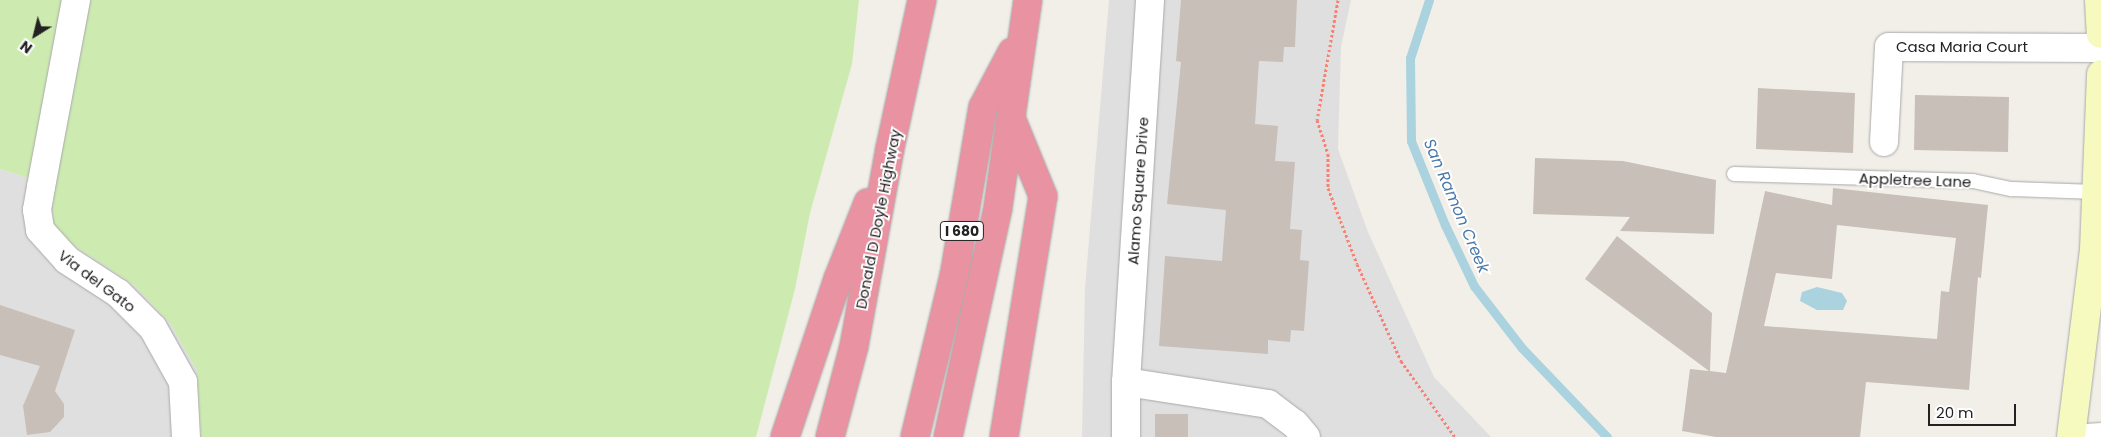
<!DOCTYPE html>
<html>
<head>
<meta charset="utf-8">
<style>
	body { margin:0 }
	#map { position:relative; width:2101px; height:437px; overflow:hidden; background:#f2efe9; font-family:Poppins,sans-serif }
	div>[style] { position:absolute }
	.residential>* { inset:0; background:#e0dfdf }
	.grass>* { inset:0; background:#cdebb0 }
	.water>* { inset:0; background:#aad3df }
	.stream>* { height:9px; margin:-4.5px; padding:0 4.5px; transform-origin:4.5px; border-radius:4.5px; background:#aad3df }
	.building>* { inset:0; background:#c7bfb8 }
	.path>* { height:3px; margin-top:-1.5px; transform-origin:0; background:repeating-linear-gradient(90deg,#fa8072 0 2.5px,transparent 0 5px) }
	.roads { filter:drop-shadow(0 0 1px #a9a9a9) drop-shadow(0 0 1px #a9a9a9) }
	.lane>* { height:14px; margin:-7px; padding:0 7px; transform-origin:7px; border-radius:7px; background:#fff }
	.street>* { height:28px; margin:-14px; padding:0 14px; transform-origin:14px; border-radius:14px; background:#fff }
	.secondary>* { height:28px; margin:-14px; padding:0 14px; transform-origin:14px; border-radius:14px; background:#f7fabf }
	.highway>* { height:28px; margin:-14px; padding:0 14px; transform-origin:14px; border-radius:14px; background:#e892a2 }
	span { translate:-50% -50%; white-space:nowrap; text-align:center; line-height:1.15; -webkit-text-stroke:4px #fff; paint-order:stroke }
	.shield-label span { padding:1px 4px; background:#fff; border:1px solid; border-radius:4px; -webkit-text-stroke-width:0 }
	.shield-label { font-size:14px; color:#222; font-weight:700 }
	.street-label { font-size:15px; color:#222 }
	.water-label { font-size:16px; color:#4a7aab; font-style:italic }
	.north { position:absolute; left:10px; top:10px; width:50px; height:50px; -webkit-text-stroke:4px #fff; paint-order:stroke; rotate:216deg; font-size:14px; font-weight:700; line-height:20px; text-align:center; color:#222 }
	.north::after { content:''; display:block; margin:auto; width:18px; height:22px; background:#222; clip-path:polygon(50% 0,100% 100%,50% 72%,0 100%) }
	.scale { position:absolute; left:1928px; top:404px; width:88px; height:22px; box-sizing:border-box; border:2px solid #222; border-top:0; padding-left:6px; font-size:15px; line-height:18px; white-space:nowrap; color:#222; -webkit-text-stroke:4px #fff; paint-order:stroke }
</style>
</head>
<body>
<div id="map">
	<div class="residential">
		<i style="clip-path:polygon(1109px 0,1351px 0,1341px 47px,1338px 149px,1368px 232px,1434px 377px,1491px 437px,1082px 437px,1085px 288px)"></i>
		<i style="clip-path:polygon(0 169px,52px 185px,55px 232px,134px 285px,170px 323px,197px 371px,201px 437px,0 437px)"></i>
	</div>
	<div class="grass">
		<i style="clip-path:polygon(0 0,859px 0,852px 64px,810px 213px,795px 289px,756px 437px,201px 437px,197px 371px,170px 323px,134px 285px,54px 232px,51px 185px,0 169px)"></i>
	</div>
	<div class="water">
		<i style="clip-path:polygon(1817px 287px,1842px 293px,1847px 301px,1843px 310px,1817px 310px,1800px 301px,1802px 292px)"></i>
	</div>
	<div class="stream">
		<i style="left:1429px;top:0;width:61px;rotate:108.1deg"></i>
		<i style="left:1410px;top:58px;width:83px;rotate:89.3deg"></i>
		<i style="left:1411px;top:141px;width:91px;rotate:68deg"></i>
		<i style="left:1445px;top:225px;width:68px;rotate:64.6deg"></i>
		<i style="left:1474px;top:286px;width:78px;rotate:52.3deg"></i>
		<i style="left:1522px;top:348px;width:123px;rotate:46.3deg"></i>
	</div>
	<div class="building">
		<i style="clip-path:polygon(1181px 0,1297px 0,1295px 47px,1284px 47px,1283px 62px,1259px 61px,1255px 124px,1278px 126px,1275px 161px,1295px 162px,1290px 229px,1302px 230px,1300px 260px,1309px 261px,1304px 331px,1291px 330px,1290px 342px,1268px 340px,1268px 354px,1159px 346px,1165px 256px,1222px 261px,1226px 210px,1167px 204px,1181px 62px,1176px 61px)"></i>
		<i style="clip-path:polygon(1758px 88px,1855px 93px,1853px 153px,1756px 149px)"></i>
		<i style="clip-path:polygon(1915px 95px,2009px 97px,2008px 152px,1914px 150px)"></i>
		<i style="clip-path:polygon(1535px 158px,1623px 161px,1716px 180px,1714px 234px,1620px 231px,1630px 217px,1533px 214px)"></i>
		<i style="clip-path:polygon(evenodd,1833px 188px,1988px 205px,1981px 278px,1978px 277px,1969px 390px,1866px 382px,1860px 437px,1716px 437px,1682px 431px,1690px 369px,1709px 371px,1585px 279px,1617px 236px,1712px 313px,1710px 371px,1726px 373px,1765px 191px,1832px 205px,1833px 188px,1837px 225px,1956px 238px,1949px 292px,1941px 291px,1937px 339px,1764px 326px,1776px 273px,1832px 279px,1837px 225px)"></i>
		<i style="clip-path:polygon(0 305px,75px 330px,55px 391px,64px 404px,64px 417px,50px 432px,27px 435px,23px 406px,40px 366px,0 355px)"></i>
		<i style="clip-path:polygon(1155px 414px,1188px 414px,1188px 437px,1155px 437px)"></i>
	</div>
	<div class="path">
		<i style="left:1338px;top:0;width:122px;rotate:99.9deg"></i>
		<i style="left:1317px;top:120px;width:36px;rotate:72deg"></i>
		<i style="left:1328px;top:154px;width:34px;rotate:90deg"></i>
		<i style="left:1328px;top:188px;width:81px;rotate:69.1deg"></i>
		<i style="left:1357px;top:264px;width:107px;rotate:65.6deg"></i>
		<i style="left:1401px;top:361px;width:93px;rotate:54.6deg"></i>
	</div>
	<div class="roads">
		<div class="lane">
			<i style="left:1734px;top:174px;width:239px;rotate:1.7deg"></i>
			<i style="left:1973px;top:181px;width:40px;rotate:12deg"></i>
			<i style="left:2012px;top:189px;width:84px;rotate:2deg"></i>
			<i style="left:2071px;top:432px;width:30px;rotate:-4deg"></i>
		</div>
		<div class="street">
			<i style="left:76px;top:0;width:190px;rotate:100.6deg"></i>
			<i style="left:41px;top:187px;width:23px;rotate:100deg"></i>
			<i style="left:37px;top:210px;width:20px;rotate:81deg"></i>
			<i style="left:40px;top:230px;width:40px;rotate:48deg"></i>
			<i style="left:67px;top:260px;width:61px;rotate:32.9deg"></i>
			<i style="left:118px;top:293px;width:49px;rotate:45deg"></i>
			<i style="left:153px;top:328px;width:62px;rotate:60.9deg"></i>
			<i style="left:183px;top:382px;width:55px;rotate:86.9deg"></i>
			<i style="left:1884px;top:142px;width:95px;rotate:-87deg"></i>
			<i style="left:1889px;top:47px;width:212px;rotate:0.3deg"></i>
			<i style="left:1126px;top:382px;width:144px;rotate:8.8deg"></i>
			<i style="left:1268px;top:404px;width:34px;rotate:37deg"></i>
			<i style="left:1295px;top:424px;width:17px;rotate:50deg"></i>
			<i style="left:1126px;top:437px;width:55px;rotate:-90deg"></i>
			<i style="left:1126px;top:382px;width:383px;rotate:-86.4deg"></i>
		</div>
		<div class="secondary">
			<i style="left:2099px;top:0;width:34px;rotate:87deg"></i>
			<i style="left:2071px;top:437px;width:188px;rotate:-83deg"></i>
			<i style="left:2094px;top:250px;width:176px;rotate:-87.7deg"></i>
		</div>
		<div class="highway">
			<i style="left:785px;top:437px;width:167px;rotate:-71.5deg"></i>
			<i style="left:838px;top:279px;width:82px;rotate:-68.5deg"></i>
			<i style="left:830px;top:437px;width:94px;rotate:-75.2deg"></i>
			<i style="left:854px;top:346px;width:201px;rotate:-79.7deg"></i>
			<i style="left:890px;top:148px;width:151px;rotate:-77.8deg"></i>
			<i style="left:915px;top:437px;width:166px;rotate:-76.4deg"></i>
			<i style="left:954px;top:276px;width:171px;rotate:-80.3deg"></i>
			<i style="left:983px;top:107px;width:62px;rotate:-62.2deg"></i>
			<i style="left:948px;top:437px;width:235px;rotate:-77.7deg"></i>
			<i style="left:998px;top:207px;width:209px;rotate:-81.8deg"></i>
			<i style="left:1004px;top:437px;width:244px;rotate:-80.8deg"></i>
			<i style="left:1043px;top:196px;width:84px;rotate:-112.3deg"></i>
		</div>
	</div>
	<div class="shield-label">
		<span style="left:962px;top:231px">I 680</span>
	</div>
	<div class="street-label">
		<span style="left:1962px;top:47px">Casa Maria Court</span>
		<span style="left:1915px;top:180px;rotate:2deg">Appletree Lane</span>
		<span style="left:1138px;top:191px;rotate:-86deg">Alamo Square Drive</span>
		<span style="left:878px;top:219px;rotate:-79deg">Donald D Doyle Highway</span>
		<span style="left:97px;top:281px;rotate:37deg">Via del Gato</span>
	</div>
	<div class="water-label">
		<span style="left:1456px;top:206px;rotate:67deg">San Ramon Creek</span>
	</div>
	<div class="north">N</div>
	<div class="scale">20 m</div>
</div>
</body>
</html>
